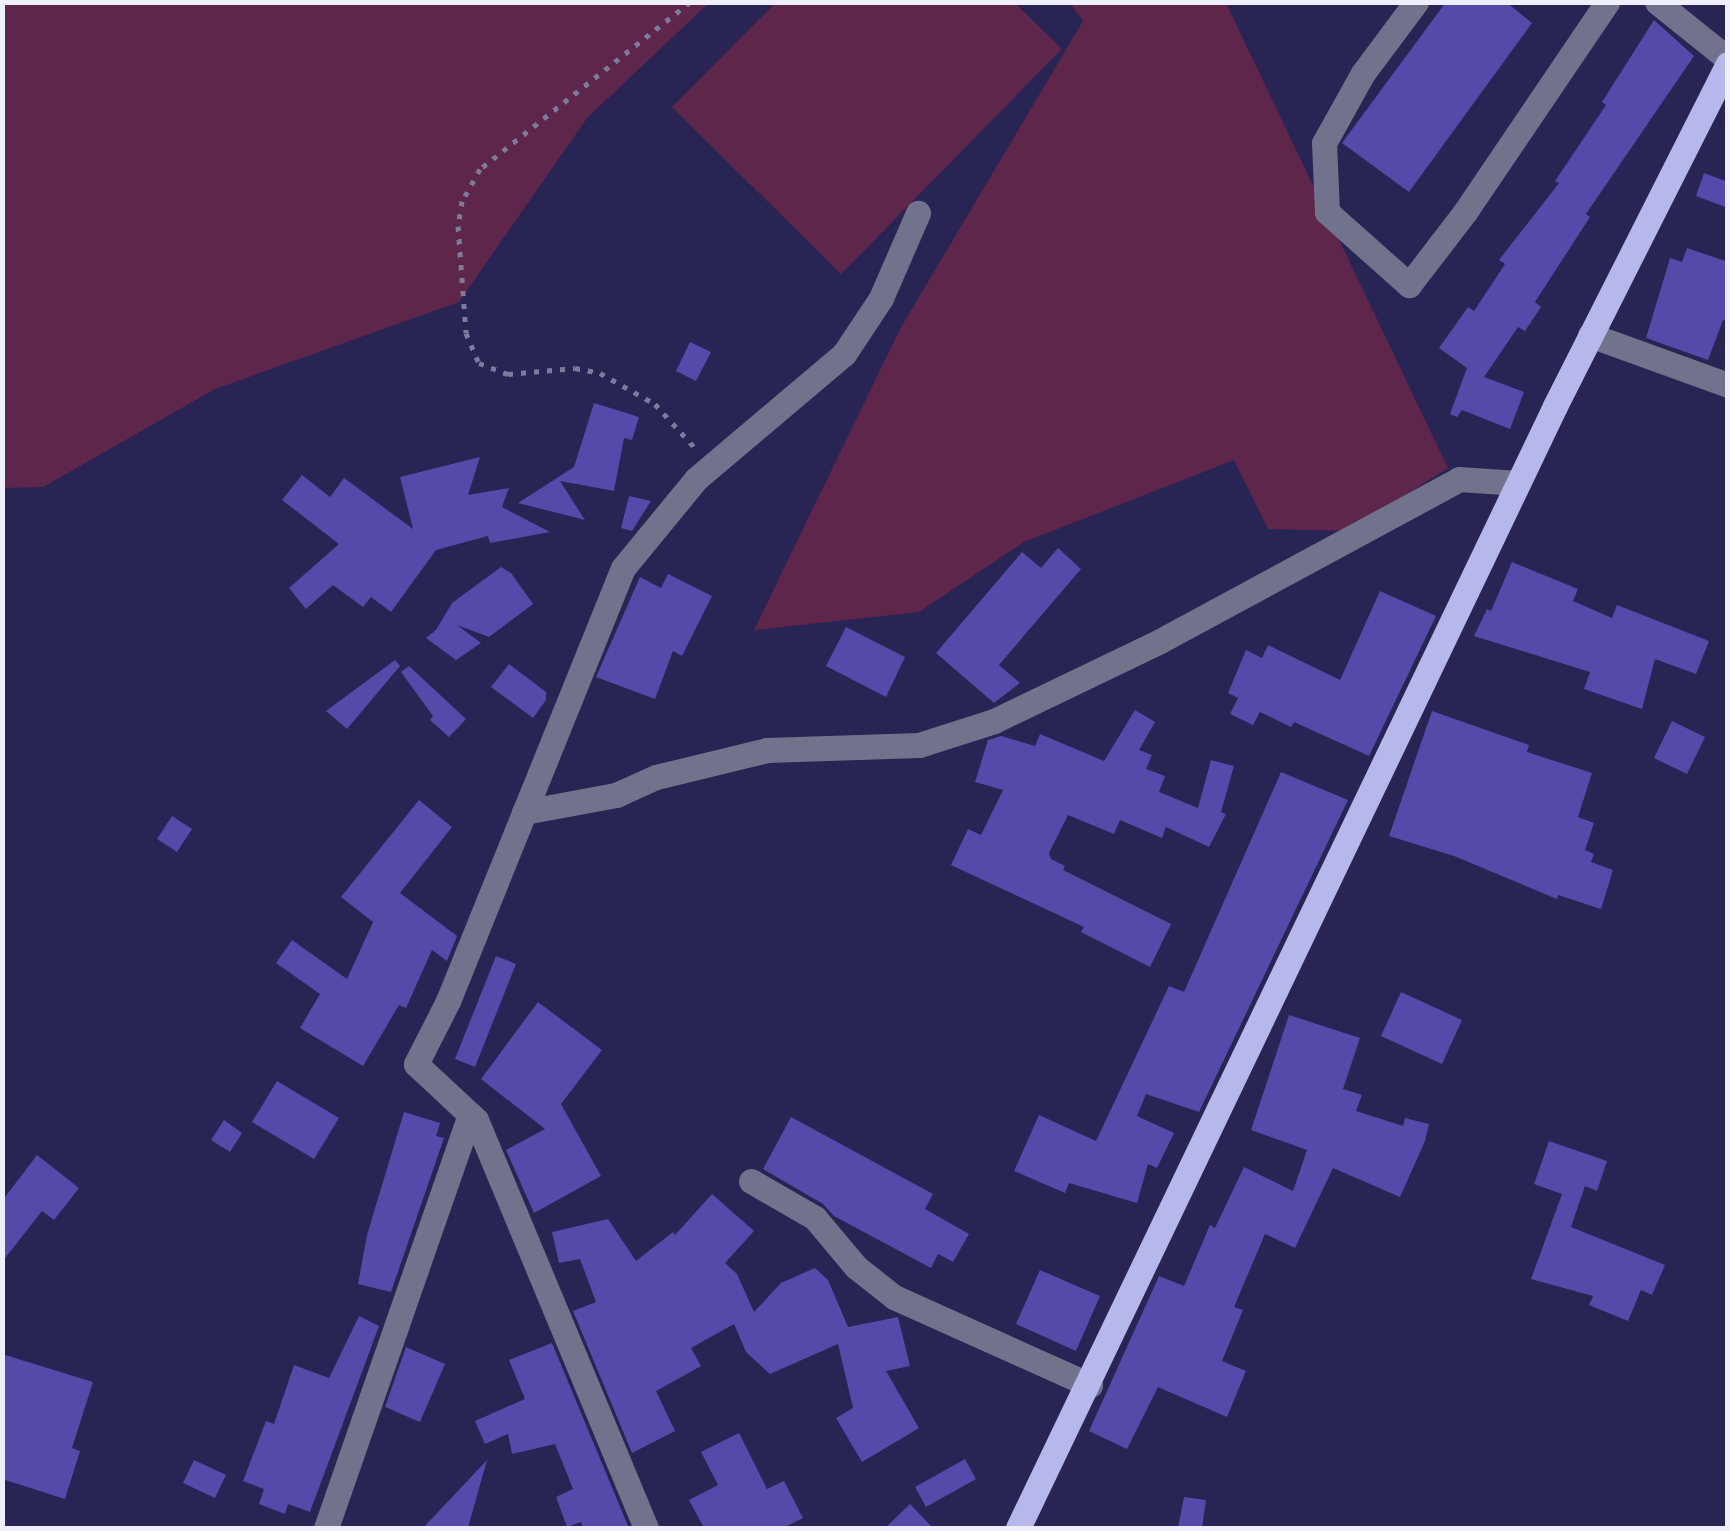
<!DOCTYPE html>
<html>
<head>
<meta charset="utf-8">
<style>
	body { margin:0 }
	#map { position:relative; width:1730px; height:1531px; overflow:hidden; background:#282454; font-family:Figtree,sans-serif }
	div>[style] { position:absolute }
	.green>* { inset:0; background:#5e264a }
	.building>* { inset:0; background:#534aaa }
	.path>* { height:5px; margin-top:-2.5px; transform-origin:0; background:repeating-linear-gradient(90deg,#7d7b9c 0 5px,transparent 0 13px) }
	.minor>* { height:25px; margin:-12.5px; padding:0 12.5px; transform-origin:12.5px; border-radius:12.5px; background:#71728b }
	.major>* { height:25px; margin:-12.5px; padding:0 12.5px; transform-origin:12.5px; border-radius:12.5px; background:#b6b7ea }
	span { translate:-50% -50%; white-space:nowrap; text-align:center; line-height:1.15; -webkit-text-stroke:8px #1f1a49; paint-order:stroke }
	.frame { position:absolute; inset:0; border:5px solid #eeeffb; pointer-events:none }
</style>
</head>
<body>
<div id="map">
	<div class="green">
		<i style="clip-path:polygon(2px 3px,3px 2px,709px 3px,587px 118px,459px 302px,215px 389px,43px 487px,3px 488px)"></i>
		<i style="clip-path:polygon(775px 3px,1015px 3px,1062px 49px,841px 274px,672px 107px)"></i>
		<i style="clip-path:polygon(1070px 3px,1226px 3px,1448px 468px,1349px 531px,1268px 529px,1234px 460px,1024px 542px,919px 612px,754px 630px,900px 329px,1083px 21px)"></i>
	</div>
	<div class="building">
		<i style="clip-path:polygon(1446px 2px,1506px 2px,1532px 23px,1409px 192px,1342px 143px)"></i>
		<i style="clip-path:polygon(1654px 20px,1694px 56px,1586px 214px,1590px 217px,1535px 302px,1541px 307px,1525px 331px,1518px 327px,1484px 377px,1524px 392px,1510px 429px,1462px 410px,1457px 417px,1450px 414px,1467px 368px,1439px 348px,1468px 307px,1474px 311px,1505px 264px,1499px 260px,1559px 183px,1555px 181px,1606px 105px,1602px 102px)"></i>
		<i style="clip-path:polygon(1704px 173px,1728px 182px,1728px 208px,1696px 196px)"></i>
		<i style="clip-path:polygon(1687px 248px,1728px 262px,1728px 322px,1723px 320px,1708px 360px,1646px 338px,1670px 258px,1682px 262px)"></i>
		<i style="clip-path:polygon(690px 342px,711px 352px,696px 381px,676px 371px)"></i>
		<i style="clip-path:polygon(594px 403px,639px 417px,632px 440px,624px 438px,614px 491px,560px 481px,585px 520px,518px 503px,574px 467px)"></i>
		<i style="clip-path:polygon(480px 457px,468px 495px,509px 488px,502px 507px,550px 532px,490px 543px,488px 536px,436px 550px,391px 612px,371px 597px,363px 607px,333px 585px,306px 609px,289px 588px,339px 544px,282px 500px,302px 475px,330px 497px,344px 478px,413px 529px,400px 477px)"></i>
		<i style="clip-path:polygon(629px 496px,651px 501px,632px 531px,621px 528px)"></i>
		<i style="clip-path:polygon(1058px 548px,1081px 569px,999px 665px,1020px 683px,994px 703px,936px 653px,1022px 552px,1041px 568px)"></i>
		<i style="clip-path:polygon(1512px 562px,1578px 589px,1573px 601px,1612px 618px,1617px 605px,1709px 641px,1696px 674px,1655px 659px,1642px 709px,1584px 689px,1590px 672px,1474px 636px,1487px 609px,1491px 611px)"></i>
		<i style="clip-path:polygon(501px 567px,511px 573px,533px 604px,489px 637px,457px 625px,481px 643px,456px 660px,426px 638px,436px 630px,452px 603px)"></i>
		<i style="clip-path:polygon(668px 574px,712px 596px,682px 656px,673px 651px,655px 699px,596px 677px,640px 577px,661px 588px)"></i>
		<i style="clip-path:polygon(1380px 591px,1436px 616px,1369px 756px,1294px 722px,1291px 727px,1260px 712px,1253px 725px,1230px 714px,1238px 698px,1228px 693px,1246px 650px,1262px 658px,1268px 645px,1340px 680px)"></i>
		<i style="clip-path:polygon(846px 627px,905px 657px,886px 697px,826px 666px)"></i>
		<i style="clip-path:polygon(395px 660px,400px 666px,347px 729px,326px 711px)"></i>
		<i style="clip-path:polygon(509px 664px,546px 692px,546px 700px,533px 718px,491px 687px)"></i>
		<i style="clip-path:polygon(409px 666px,466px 719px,449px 737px,430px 720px,433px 716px,401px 672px)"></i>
		<i style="clip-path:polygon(1135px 710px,1155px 722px,1139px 750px,1152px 755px,1146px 769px,1165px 776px,1159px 792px,1198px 808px,1211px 760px,1234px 766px,1221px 812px,1226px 814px,1209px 847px,1166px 827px,1162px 838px,1120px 820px,1114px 834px,1068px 815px,1049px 853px,1051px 859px,1065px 866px,1063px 870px,1171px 924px,1150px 967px,1081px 932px,1084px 927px,951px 865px,968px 829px,981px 835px,1003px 790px,975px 782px,988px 740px,1001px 736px,1035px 746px,1040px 734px,1104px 761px)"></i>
		<i style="clip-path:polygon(1432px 711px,1529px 745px,1527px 752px,1592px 773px,1578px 817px,1594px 823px,1585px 850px,1594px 854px,1591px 862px,1613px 870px,1601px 909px,1558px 895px,1557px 899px,1454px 856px,1389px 836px)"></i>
		<i style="clip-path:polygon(1672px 721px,1705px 737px,1687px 774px,1654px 758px)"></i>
		<i style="clip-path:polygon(1281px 772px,1348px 800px,1199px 1112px,1146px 1094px,1137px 1116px,1174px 1133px,1157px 1168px,1148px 1164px,1137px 1203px,1069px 1183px,1065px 1193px,1014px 1171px,1039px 1115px,1096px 1141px,1169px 986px,1184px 992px)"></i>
		<i style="clip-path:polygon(419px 800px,452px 827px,400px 893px,457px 936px,447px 961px,432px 950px,406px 1008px,399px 1005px,363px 1066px,300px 1028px,320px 994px,276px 963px,292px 940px,347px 979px,373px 922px,341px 897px)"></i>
		<i style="clip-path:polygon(172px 816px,192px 829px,177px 852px,157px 839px)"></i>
		<i style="clip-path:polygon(496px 956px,516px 964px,475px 1067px,455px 1059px)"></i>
		<i style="clip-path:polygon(1401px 992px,1462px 1020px,1442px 1064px,1381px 1036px)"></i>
		<i style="clip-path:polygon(538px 1002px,602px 1050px,561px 1104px,601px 1176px,534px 1213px,506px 1150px,545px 1129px,481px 1079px)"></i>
		<i style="clip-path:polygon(1289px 1015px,1360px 1038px,1343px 1089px,1362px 1095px,1356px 1111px,1403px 1126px,1405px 1118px,1429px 1124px,1425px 1141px,1400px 1197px,1333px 1168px,1295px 1248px,1265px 1234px,1234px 1307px,1243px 1310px,1222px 1361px,1246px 1371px,1227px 1417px,1158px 1387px,1127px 1449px,1089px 1431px,1159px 1276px,1184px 1286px,1210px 1225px,1215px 1228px,1244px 1167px,1293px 1191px,1307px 1150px,1251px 1130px)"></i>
		<i style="clip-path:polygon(277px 1081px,339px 1118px,314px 1159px,252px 1122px)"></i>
		<i style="clip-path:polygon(404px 1112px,440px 1123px,436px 1136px,444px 1138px,391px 1292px,358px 1284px,367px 1235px)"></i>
		<i style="clip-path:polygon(791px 1117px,933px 1194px,925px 1209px,969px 1234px,953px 1262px,938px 1254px,931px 1268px,834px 1216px,823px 1204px,763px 1169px)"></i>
		<i style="clip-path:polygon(224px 1120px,242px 1133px,230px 1152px,211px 1140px)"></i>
		<i style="clip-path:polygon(1549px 1141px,1607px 1161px,1597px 1191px,1585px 1186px,1571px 1227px,1665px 1265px,1652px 1295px,1641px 1290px,1628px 1321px,1589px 1305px,1593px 1296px,1531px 1279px,1562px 1194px,1534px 1184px)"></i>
		<i style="clip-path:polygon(37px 1155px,79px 1188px,54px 1220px,42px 1211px,2px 1262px,2px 1201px)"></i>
		<i style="clip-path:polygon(712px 1194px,754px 1231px,725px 1263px,737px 1274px,754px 1312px,781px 1283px,815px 1268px,828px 1280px,848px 1327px,898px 1317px,910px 1366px,886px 1371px,919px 1428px,862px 1462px,836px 1418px,853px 1408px,838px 1344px,770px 1374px,746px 1352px,734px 1324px,691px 1348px,701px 1366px,656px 1391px,675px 1431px,632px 1453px,573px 1311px,596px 1302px,580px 1259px,559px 1263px,552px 1232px,608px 1219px,636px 1261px,673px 1232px,675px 1235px)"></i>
		<i style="clip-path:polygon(1040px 1270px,1100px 1296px,1076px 1351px,1016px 1324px)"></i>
		<i style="clip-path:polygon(359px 1316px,379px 1326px,310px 1512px,288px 1504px,285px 1514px,259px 1504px,264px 1489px,243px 1481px,266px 1421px,274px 1424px,294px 1365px,329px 1378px)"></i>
		<i style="clip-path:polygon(552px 1343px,628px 1526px,583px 1528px,581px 1522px,567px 1527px,556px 1497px,573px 1489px,555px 1444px,512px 1454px,508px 1434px,485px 1444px,475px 1421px,525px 1399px,509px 1360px)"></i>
		<i style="clip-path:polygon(406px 1347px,445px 1364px,420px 1422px,385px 1407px)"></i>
		<i style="clip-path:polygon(2px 1354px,93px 1382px,72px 1448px,80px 1451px,65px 1499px,2px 1479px)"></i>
		<i style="clip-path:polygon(739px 1433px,767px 1489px,784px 1481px,803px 1518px,783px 1528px,704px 1528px,689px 1500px,718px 1485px,701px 1452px)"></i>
		<i style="clip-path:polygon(965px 1459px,976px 1479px,926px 1507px,915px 1487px)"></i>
		<i style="clip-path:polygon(194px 1460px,226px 1475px,215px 1498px,183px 1483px)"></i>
		<i style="clip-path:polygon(487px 1460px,468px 1528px,423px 1528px)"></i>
		<i style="clip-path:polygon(1184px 1497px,1206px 1500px,1202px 1528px,1178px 1528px)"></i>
		<i style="clip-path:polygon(910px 1504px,933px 1528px,885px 1528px)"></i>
	</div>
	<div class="path">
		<i style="left:690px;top:2px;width:268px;rotate:141.5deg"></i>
		<i style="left:480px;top:169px;width:37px;rotate:119deg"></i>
		<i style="left:462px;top:201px;width:25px;rotate:99deg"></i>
		<i style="left:458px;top:226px;width:107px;rotate:85.7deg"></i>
		<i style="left:466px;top:333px;width:33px;rotate:67deg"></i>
		<i style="left:479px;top:363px;width:31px;rotate:21deg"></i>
		<i style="left:508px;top:374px;width:67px;rotate:-5.1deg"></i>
		<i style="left:575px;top:368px;width:25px;rotate:11deg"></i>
		<i style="left:600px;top:373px;width:63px;rotate:29.4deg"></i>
		<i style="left:655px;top:404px;width:59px;rotate:47.7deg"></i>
	</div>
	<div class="minor">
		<i style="left:1416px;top:2px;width:89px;rotate:126.7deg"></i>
		<i style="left:1363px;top:73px;width:80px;rotate:119.1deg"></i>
		<i style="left:1324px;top:143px;width:69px;rotate:87.5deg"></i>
		<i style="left:1327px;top:212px;width:110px;rotate:41.7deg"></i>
		<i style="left:1409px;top:285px;width:92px;rotate:-52.5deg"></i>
		<i style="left:1465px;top:212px;width:254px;rotate:-55.9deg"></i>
		<i style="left:1657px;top:2px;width:91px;rotate:38.8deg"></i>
		<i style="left:1590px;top:335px;width:147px;rotate:19.9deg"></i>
		<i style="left:524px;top:812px;width:94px;rotate:-10.5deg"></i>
		<i style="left:616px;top:795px;width:44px;rotate:-24.2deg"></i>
		<i style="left:656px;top:777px;width:114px;rotate:-13.7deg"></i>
		<i style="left:767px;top:750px;width:152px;rotate:-1.9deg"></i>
		<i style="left:919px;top:745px;width:79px;rotate:-17.7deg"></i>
		<i style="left:994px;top:721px;width:184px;rotate:-25.7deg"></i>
		<i style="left:1160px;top:641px;width:340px;rotate:-28.4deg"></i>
		<i style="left:1459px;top:479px;width:59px;rotate:3.9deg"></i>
		<i style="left:751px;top:1181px;width:74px;rotate:30deg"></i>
		<i style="left:815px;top:1218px;width:64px;rotate:50.1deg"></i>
		<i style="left:856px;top:1267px;width:48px;rotate:38.3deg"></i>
		<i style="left:894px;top:1297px;width:215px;rotate:24.2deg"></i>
		<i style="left:326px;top:1528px;width:438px;rotate:-70.8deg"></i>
		<i style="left:646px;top:1528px;width:442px;rotate:-112.6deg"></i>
		<i style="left:476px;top:1120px;width:82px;rotate:-137deg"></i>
		<i style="left:416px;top:1064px;width:71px;rotate:-63.1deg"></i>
		<i style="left:448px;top:1001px;width:467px;rotate:-68deg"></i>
		<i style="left:623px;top:568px;width:115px;rotate:-50.6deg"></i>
		<i style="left:696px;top:479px;width:194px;rotate:-40.2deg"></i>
		<i style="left:844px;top:354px;width:67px;rotate:-56.5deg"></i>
		<i style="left:881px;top:298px;width:93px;rotate:-66.5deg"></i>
	</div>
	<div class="major">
		<i style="left:1018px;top:1528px;width:1244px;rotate:-64.42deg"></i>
		<i style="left:1555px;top:406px;width:383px;rotate:-63.2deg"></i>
	</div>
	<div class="frame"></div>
</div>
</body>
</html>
